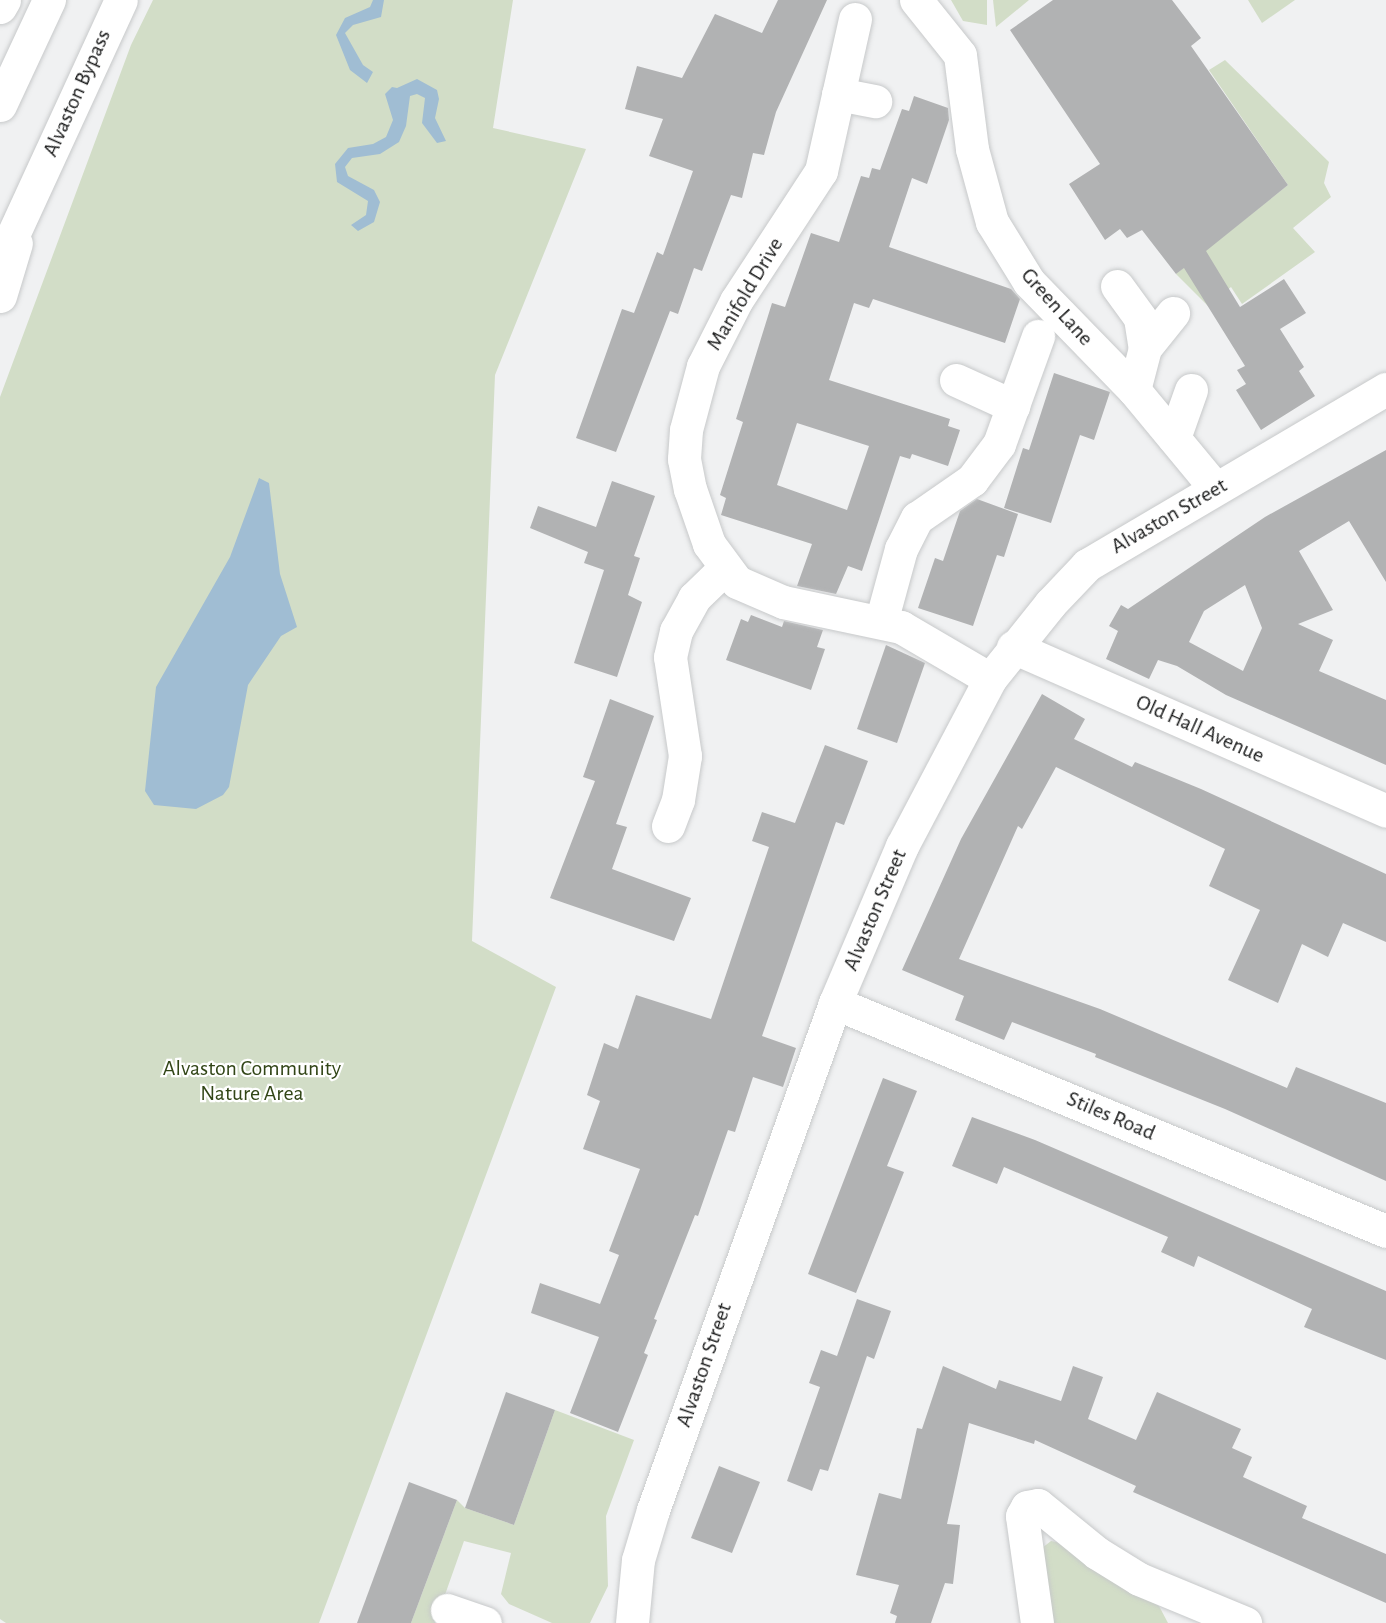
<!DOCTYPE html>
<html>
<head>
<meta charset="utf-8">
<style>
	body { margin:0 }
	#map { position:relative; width:1386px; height:1623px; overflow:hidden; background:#f0f1f2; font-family:"Alegreya Sans",sans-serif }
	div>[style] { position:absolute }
	.green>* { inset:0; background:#d2ddc7 }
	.water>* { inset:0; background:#a0bdd3 }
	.building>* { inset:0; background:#b1b2b3 }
	.roads { filter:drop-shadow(0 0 2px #c7c9ca) drop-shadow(0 0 2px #c7c9ca) }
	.minor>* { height:33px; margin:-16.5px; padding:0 16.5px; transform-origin:16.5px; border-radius:16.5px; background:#fff }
	.highway>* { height:33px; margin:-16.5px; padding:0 16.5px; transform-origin:16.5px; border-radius:16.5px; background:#fff }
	span { translate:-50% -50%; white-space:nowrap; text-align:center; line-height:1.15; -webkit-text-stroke:4.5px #fff; paint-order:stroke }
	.street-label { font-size:22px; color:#1b1c1c }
	.park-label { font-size:22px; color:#314516 }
</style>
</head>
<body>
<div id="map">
	<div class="green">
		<i style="clip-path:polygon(153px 0,513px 0,493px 128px,586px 149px,495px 375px,472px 941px,556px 987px,319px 1623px,6px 1623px,0 1619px,0 397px,131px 45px)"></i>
		<i style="clip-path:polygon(951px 0,987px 0,987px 25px,963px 21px)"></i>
		<i style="clip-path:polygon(993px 0,1029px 0,996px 27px)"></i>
		<i style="clip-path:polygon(1248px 0,1295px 0,1262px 23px)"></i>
		<i style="clip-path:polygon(1225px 60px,1329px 162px,1324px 183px,1331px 197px,1293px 228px,1315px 252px,1242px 304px,1231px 287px,1208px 306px,1176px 274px,1288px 185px,1209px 70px)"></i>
		<i style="clip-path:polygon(555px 1410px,634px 1440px,606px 1516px,608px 1586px,590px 1623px,552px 1623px,509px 1604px,501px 1594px,511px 1553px,464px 1541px,435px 1623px,411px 1623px,457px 1500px,465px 1508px,514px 1525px)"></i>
		<i style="clip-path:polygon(1051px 1541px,1066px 1544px,1134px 1593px,1159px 1606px,1168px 1623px,1053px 1623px,1042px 1548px)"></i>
	</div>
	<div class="water">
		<i style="clip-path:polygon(373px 0,384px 0,381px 17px,353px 25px,345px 33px,363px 65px,373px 72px,367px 83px,350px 70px,336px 35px,345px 18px,370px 7px)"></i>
		<i style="clip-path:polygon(417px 79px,437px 90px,439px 99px,435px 118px,446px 141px,437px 143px,422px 123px,425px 98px,417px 94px,410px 96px,406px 126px,399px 142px,380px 154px,352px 158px,345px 167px,348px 176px,374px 190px,380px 202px,374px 222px,358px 231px,351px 225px,366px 215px,368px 201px,337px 182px,335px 164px,348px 148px,373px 144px,386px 137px,393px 120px,385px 94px,392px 87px,397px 88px)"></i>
		<i style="clip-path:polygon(259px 478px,269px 483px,280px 574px,297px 627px,281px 636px,248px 685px,229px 787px,223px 795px,196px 809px,154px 805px,145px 791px,156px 687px,230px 557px)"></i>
	</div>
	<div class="building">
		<i style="clip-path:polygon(778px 0,827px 0,776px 112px,764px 155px,753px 153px,742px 198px,731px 195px,702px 271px,694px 268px,678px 314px,670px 311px,616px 452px,576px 438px,622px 309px,634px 313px,657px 252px,663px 255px,693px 171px,649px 156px,663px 119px,625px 109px,637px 66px,682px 78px,715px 14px,762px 33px)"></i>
		<i style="clip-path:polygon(1053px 0,1172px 0,1201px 38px,1191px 46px,1288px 185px,1206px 251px,1240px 307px,1284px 279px,1306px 313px,1280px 329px,1304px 367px,1299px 371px,1315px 396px,1261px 430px,1236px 390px,1246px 384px,1237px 370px,1245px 366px,1184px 268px,1176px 274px,1142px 230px,1127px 238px,1120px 229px,1105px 240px,1069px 184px,1100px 164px,1010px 30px)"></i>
		<i style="clip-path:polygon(evenodd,914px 96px,948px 108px,949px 120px,927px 184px,912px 178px,889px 247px,1011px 289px,1020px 299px,1005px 343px,873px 299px,869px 308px,854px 303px,829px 380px,950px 419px,948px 426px,960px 430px,948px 466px,912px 454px,910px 459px,900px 456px,862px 571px,848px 566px,836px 594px,797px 586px,812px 544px,721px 515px,726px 498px,720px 495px,743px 422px,736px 419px,772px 303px,785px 307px,811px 233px,839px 242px,861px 176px,869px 178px,872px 168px,880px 170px,902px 109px,909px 111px,914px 96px,797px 423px,869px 446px,847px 510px,777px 485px,797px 423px)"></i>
		<i style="clip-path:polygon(1054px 373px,1110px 392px,1094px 440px,1080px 435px,1051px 523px,1004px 508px,1023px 448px,1029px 450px)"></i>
		<i style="clip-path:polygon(evenodd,1386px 450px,1386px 582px,1349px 521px,1299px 551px,1333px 610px,1298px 624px,1333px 640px,1319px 671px,1386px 700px,1386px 765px,1226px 695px,1177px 666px,1158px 660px,1149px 679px,1106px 659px,1118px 631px,1109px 626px,1121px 605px,1128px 609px,1265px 517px,1386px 450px,1245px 585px,1262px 628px,1243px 671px,1189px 642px,1204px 611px,1245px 585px)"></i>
		<i style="clip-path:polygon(612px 481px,655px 496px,634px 556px,640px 558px,628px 595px,642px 602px,617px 677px,574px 663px,604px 570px,584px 563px,588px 552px,530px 528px,538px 506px,596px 527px)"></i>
		<i style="clip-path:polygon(977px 499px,1018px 514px,1004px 557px,997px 555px,973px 626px,918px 608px,935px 558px,943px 561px,960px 511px)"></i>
		<i style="clip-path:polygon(751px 615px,782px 627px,784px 621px,823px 630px,817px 647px,825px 649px,811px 690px,726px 660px,741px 619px,748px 622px)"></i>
		<i style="clip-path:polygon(886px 645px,925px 663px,897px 743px,857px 729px)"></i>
		<i style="clip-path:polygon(1042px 694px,1085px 719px,1074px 739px,1132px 767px,1135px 762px,1201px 789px,1386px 874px,1386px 942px,1343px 923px,1328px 957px,1302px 944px,1278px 1003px,1228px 980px,1260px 910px,1209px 886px,1225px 849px,1056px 767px,1022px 829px,1018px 826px,959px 959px,1100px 1009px,1287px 1088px,1296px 1067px,1386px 1103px,1386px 1181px,1225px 1109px,1095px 1057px,1096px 1054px,1012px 1022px,1004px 1040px,955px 1020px,964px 996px,902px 970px,961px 839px)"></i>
		<i style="clip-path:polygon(610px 699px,654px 716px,616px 824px,627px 827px,612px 869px,691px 898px,674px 941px,550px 898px,595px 781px,583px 777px)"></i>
		<i style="clip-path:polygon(825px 745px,868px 761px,844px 825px,836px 822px,762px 1036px,796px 1048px,783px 1087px,753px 1077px,735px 1132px,728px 1130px,698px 1216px,695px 1215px,654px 1319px,657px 1320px,644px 1353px,648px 1355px,618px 1432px,570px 1413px,599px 1337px,531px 1313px,540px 1283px,600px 1304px,619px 1255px,609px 1251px,640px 1169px,583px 1149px,600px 1101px,587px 1095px,604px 1043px,618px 1049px,636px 995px,711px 1019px,769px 847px,752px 841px,762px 812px,795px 823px)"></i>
		<i style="clip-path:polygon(883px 1078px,917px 1091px,887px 1166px,904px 1172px,856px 1293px,808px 1274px)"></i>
		<i style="clip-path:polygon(972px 1117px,1035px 1140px,1386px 1291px,1386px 1360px,1304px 1327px,1312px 1309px,1198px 1256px,1194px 1267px,1161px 1252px,1168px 1237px,1004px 1167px,997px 1184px,952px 1166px)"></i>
		<i style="clip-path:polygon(857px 1299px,891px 1311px,874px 1359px,867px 1356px,828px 1471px,820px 1469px,812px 1491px,787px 1481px,820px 1387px,809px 1383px,821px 1350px,837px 1356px)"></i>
		<i style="clip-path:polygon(943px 1366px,996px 1389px,999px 1380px,1061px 1401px,1073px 1366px,1103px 1377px,1088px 1419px,1136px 1440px,1157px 1392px,1241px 1429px,1232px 1448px,1252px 1457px,1243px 1477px,1307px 1506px,1302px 1518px,1386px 1554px,1386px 1603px,1133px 1492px,1136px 1486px,1035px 1440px,1034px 1444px,969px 1423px,947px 1524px,960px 1525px,953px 1584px,945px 1583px,931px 1623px,895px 1623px,897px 1616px,890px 1613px,899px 1585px,856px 1575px,879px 1493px,901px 1499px,917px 1428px,922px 1429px)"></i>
		<i style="clip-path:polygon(506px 1392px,555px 1410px,514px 1525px,465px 1508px)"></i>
		<i style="clip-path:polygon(719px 1466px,760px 1482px,732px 1553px,691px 1538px)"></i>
		<i style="clip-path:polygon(409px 1482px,457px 1500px,411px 1623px,357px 1623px)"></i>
	</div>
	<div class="roads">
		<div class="minor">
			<i style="left:916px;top:0;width:70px;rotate:51.3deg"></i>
			<i style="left:960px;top:55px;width:95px;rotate:82.7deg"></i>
			<i style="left:972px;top:149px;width:76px;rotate:74.7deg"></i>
			<i style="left:992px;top:222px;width:70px;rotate:58.3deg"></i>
			<i style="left:1029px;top:282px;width:151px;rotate:45.8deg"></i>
			<i style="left:1134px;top:390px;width:127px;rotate:50.4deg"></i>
			<i style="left:855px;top:19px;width:156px;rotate:102.6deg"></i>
			<i style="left:821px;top:171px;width:155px;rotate:123.2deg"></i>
			<i style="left:736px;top:301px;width:73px;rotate:116.9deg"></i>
			<i style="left:703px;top:366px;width:66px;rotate:104.9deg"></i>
			<i style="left:686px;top:430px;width:29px;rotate:94deg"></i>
			<i style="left:684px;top:459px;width:31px;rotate:79deg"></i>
			<i style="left:690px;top:489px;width:58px;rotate:70.9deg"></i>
			<i style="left:709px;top:544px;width:47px;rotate:53.6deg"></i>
			<i style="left:737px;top:582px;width:50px;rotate:23.5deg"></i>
			<i style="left:783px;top:602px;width:121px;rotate:12deg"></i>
			<i style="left:901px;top:627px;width:103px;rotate:30.3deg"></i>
			<i style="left:838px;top:94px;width:38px;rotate:11deg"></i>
			<i style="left:1117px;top:286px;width:39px;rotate:54deg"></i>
			<i style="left:1140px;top:318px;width:30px;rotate:81deg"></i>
			<i style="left:956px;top:380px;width:63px;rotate:24.5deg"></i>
			<i style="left:1134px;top:390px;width:43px;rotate:-75.3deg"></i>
			<i style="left:1145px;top:348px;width:45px;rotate:-51.3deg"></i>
			<i style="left:1174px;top:438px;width:51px;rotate:-70.5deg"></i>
			<i style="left:881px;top:622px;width:76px;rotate:-74.7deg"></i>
			<i style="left:901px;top:549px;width:35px;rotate:-63deg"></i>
			<i style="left:917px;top:518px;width:67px;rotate:-34.6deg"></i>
			<i style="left:972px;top:480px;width:45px;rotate:-53.1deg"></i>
			<i style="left:999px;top:444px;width:115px;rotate:-70.1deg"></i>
			<i style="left:1013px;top:647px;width:407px;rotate:23.7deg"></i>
			<i style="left:668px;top:826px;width:28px;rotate:-69deg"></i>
			<i style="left:678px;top:800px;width:45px;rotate:-81deg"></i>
			<i style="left:685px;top:756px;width:100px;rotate:-98.6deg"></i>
			<i style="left:670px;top:657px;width:27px;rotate:-77deg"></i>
			<i style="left:676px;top:631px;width:38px;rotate:-61deg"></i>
			<i style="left:694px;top:598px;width:43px;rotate:-44.1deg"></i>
			<i style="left:835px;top:1003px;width:596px;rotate:22.48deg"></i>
			<i style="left:447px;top:1610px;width:40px;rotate:18.9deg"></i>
			<i style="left:632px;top:1623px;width:63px;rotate:-84.6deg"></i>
			<i style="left:638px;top:1560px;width:52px;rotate:-73.3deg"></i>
			<i style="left:653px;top:1510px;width:539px;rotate:-70.25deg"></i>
			<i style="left:835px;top:1003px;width:171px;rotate:-66.9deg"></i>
			<i style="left:902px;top:846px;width:189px;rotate:-62.2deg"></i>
			<i style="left:990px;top:679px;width:96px;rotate:-51.3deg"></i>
			<i style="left:1050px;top:604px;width:54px;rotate:-46.5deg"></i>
			<i style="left:1087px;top:565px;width:347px;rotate:-30.5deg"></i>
			<i style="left:1037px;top:1623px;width:108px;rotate:-98deg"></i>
			<i style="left:1022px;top:1516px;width:10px;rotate:-61deg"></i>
			<i style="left:1027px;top:1507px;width:11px;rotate:-10deg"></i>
			<i style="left:1038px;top:1505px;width:76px;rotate:39.1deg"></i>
			<i style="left:1097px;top:1553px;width:49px;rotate:31.8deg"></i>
			<i style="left:1139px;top:1579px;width:115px;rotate:22.5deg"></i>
		</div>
		<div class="highway">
			<i style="left:0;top:7px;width:8px;rotate:-60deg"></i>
			<i style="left:0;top:105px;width:116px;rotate:-65deg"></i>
			<i style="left:0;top:263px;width:289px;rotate:-65.3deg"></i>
			<i style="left:0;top:296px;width:55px;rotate:-73.2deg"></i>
		</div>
	</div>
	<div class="street-label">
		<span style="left:77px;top:93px;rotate:-66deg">Alvaston Bypass</span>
		<span style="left:745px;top:294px;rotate:-59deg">Manifold Drive</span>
		<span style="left:1057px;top:307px;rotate:48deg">Green Lane</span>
		<span style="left:1169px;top:516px;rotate:-30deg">Alvaston Street</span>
		<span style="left:1200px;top:729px;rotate:24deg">Old Hall Avenue</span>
		<span style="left:875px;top:910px;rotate:-67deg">Alvaston Street</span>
		<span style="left:1111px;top:1116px;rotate:23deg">Stiles Road</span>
		<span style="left:704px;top:1365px;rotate:-71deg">Alvaston Street</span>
	</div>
	<div class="park-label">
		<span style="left:252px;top:1081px">Alvaston Community<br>Nature Area</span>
	</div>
</div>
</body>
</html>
